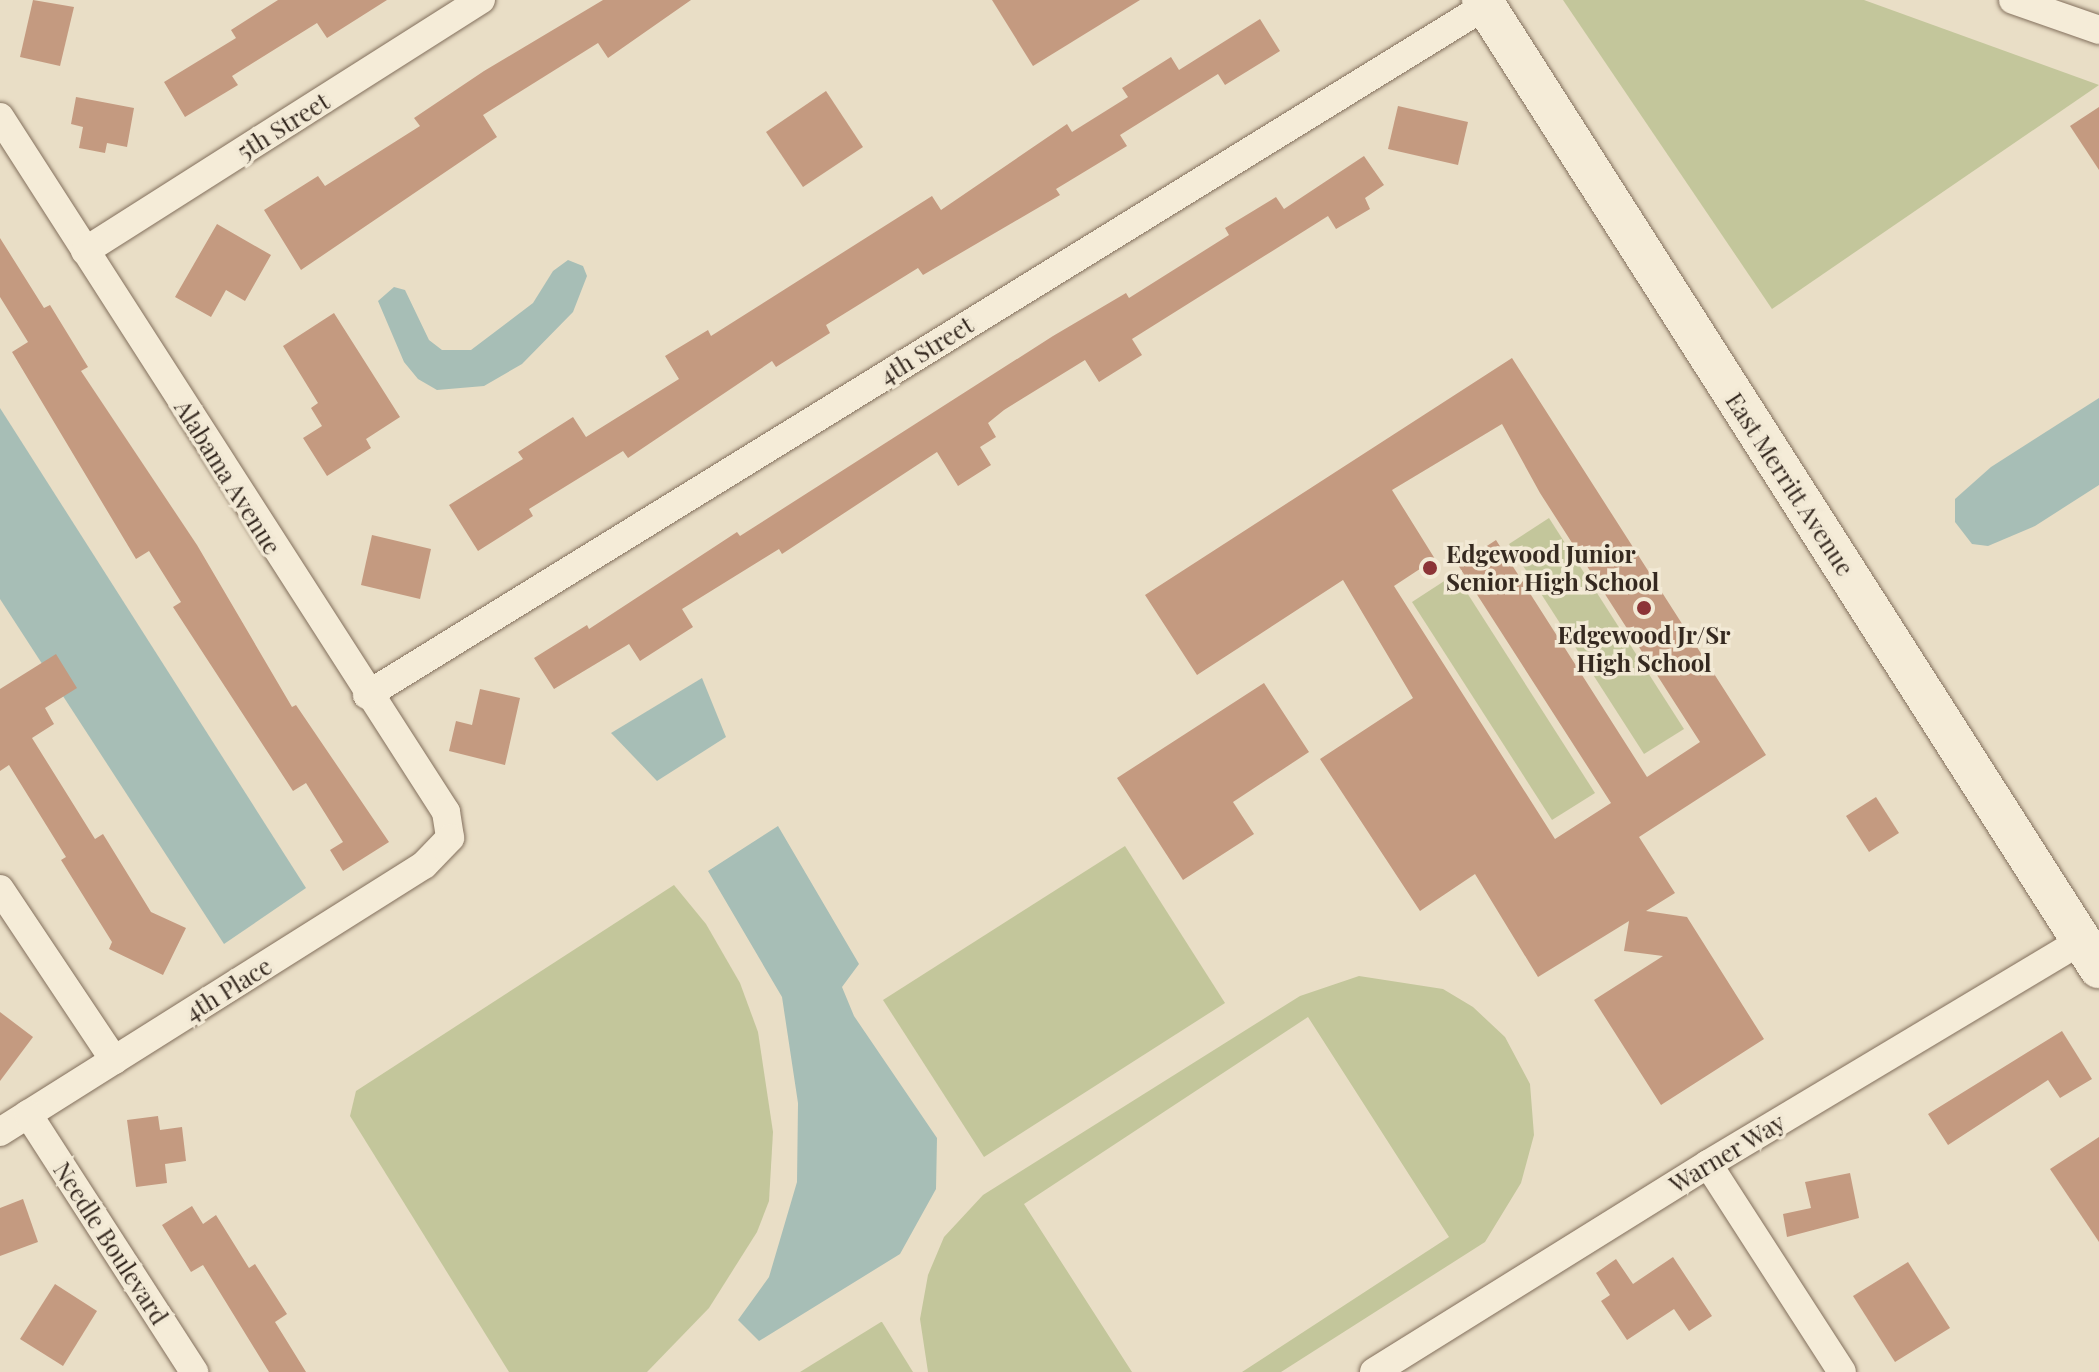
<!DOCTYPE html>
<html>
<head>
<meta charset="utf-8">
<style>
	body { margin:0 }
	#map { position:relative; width:2099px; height:1372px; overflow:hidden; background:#e9dec6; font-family:"Playfair Display",serif }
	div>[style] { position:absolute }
	.green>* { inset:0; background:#c3c69b }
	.water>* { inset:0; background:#a7beb6 }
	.building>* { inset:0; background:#c49a80 }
	.roads { filter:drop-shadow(0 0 2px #83705d) drop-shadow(0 0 2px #83705d) }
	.street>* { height:28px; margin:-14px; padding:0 14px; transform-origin:14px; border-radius:14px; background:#f5ecd8 }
	.secondary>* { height:40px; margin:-20px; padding:0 20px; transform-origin:20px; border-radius:20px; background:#f5ecd8 }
	.dots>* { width:22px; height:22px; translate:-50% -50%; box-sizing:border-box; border:4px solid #f2e9d5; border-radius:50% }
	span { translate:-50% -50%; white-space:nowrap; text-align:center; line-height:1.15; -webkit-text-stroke:7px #f2e9d5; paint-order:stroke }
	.street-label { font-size:24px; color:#352920 }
	.poi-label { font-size:24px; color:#352920; font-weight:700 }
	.left { translate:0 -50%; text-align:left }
</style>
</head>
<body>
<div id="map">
	<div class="green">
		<i style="clip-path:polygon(1563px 0,1864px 0,2099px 85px,1772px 309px)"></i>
		<i style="clip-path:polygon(1549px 518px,1684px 729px,1644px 754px,1509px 544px)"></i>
		<i style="clip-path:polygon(1455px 574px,1595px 793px,1552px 820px,1412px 602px)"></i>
		<i style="clip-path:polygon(1125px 846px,1225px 1003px,984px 1157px,883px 1000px)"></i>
		<i style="clip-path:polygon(674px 885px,706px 924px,740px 983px,758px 1032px,773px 1132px,769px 1201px,757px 1232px,709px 1308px,647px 1372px,509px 1372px,350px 1116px,356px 1091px)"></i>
		<i style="clip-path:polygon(1359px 976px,1443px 989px,1473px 1007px,1505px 1037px,1530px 1084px,1534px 1135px,1521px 1183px,1485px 1242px,1281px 1372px,1242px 1372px,1449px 1237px,1308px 1017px,1024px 1204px,1132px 1372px,928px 1372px,920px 1319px,928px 1275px,944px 1237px,983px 1195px,1300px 996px)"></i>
		<i style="clip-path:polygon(882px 1322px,913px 1372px,800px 1372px,881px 1322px)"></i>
	</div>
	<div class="water">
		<i style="clip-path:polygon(568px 260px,583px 266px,587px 276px,573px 312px,522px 364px,484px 386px,437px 390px,418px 379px,404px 362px,378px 301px,394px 287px,405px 290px,429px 340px,442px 350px,471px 350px,533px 303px,553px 271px)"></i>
		<i style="clip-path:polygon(2099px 398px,2099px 485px,2035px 526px,1988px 546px,1972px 544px,1955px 522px,1955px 499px,1991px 467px)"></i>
		<i style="clip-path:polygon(0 408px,306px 888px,224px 944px,0 599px)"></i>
		<i style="clip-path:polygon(702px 678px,726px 737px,657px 781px,611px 733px)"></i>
		<i style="clip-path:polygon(778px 826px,859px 964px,842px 987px,854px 1016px,937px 1138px,936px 1189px,900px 1254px,759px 1341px,738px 1320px,769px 1277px,797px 1182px,798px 1103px,782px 997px,708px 871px)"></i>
	</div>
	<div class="building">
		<i style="clip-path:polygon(33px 0,74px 7px,60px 66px,20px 57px)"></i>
		<i style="clip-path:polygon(278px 0,387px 0,327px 38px,317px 23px,232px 76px,238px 85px,185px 117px,164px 82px,236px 38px,231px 30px)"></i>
		<i style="clip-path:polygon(603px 0,691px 0,608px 58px,598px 43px,483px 115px,497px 137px,301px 270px,264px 210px,318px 176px,325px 186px,420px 126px,414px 118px,484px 71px)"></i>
		<i style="clip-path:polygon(992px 0,1140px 0,1033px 66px)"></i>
		<i style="clip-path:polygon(1260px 19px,1280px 51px,1225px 85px,1218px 74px,1120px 135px,1127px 146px,1056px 189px,1060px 195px,923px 275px,918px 268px,826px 325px,830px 333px,776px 367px,772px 361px,628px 458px,623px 451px,529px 509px,533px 516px,478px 551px,449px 505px,523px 459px,518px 452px,573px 417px,586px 437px,679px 379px,665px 356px,708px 330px,711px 336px,932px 196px,941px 210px,1067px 124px,1072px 132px,1128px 97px,1122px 88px,1171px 57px,1179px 70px)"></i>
		<i style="clip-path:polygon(826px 91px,863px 147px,803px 187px,766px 132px)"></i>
		<i style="clip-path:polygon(76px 97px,134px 108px,127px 147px,107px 143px,105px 153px,79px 148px,83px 127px,71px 124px)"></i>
		<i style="clip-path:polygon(1398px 106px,1468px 122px,1458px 165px,1388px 149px)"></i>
		<i style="clip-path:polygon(2099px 107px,2099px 170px,2070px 126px)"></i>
		<i style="clip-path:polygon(1364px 156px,1384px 185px,1365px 198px,1370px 209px,1336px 229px,1328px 216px,1132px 339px,1142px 355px,1099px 382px,1085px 360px,1004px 410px,988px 423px,996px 437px,980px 447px,991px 465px,958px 486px,937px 452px,782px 554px,779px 549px,682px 609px,693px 627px,640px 661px,629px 644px,554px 689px,534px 658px,587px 625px,589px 629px,737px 532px,740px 536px,1053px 336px,1126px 293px,1129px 298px,1229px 235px,1225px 228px,1276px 197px,1284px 209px)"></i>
		<i style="clip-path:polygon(217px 224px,271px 255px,245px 301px,226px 290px,211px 317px,175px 297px)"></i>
		<i style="clip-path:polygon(0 238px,44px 308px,50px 305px,88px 367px,81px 371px,197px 545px,292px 707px,296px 705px,389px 842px,343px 871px,330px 850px,343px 842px,306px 783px,293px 791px,173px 607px,181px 602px,149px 551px,136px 559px,12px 352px,28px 342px,0 297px)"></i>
		<i style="clip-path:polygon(334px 313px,400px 417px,366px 439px,371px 448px,327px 476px,303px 438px,322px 426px,311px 408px,318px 403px,283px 346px)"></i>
		<i style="clip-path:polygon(evenodd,1512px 358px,1766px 755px,1639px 837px,1675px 893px,1646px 911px,1687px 917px,1764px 1039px,1661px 1105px,1594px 1000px,1663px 956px,1624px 951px,1629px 921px,1538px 977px,1475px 874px,1420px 911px,1320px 759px,1413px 698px,1343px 580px,1197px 675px,1145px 595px,1512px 358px,1502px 424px,1540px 493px,1700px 742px,1647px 777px,1496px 540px,1458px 565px,1611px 803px,1555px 839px,1394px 586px,1435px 559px,1392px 490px,1502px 424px)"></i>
		<i style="clip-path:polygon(372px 535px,431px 549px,420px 599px,361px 585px)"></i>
		<i style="clip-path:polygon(56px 654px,77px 688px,45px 708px,54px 724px,32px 738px,95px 839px,103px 834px,151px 912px,186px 928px,163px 975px,109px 949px,112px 942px,61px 860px,66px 857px,9px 765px,0 771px,0 689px)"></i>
		<i style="clip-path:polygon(1264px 683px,1309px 752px,1233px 802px,1254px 834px,1183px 880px,1117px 778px)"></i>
		<i style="clip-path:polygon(480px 689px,520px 698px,505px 765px,449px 751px,456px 721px,472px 725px)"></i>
		<i style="clip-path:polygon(1876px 797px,1899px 833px,1869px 852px,1846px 816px)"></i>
		<i style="clip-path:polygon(0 1012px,33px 1037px,0 1081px)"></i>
		<i style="clip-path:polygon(2062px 1031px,2092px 1079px,2060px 1098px,2048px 1080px,1948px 1145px,1928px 1114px)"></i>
		<i style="clip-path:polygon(158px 1116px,160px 1130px,182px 1127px,186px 1161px,165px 1164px,167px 1183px,136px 1187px,127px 1120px)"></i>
		<i style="clip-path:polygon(2099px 1137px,2099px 1242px,2050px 1169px)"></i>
		<i style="clip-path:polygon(1850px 1173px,1859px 1218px,1787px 1237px,1783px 1214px,1811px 1208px,1805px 1182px)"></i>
		<i style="clip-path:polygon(23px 1199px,38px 1242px,0 1256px,0 1208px)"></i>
		<i style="clip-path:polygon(192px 1206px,203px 1224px,216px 1215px,249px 1268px,255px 1264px,287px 1314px,275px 1322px,306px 1372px,269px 1372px,203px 1265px,191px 1272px,162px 1225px)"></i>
		<i style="clip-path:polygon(1673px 1257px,1712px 1316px,1689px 1331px,1674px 1309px,1627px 1340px,1601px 1301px,1610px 1295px,1596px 1273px,1616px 1259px,1633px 1284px)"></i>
		<i style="clip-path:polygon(1908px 1262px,1950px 1328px,1895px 1362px,1853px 1296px)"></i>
		<i style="clip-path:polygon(55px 1284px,97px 1311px,63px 1366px,20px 1339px)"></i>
	</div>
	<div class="roads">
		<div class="street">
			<i style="left:2013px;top:0;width:91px;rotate:19.2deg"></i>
			<i style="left:0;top:117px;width:826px;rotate:57.31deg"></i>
			<i style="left:446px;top:812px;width:26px;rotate:81deg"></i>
			<i style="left:450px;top:838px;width:37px;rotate:134deg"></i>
			<i style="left:424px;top:865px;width:501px;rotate:147.8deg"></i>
			<i style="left:85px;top:251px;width:469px;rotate:-32.4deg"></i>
			<i style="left:367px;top:695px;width:1313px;rotate:-31.64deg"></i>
			<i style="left:0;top:889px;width:206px;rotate:56.3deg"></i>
			<i style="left:28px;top:1114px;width:307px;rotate:57.2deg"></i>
			<i style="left:1708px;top:1164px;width:247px;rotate:57.2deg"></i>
			<i style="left:1374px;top:1372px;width:393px;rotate:-31.9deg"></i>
			<i style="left:1708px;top:1164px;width:437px;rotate:-30.9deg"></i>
		</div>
		<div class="secondary">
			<i style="left:1482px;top:0;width:1148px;rotate:57.49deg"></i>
		</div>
	</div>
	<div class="dots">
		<i style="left:1430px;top:568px;background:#8c3437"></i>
		<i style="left:1644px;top:608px;background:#8c3437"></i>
	</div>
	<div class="street-label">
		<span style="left:283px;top:126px;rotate:-32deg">5th Street</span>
		<span style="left:926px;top:350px;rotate:-32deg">4th Street</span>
		<span style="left:228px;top:477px;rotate:58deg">Alabama Avenue</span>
		<span style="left:1790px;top:484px;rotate:57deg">East Merritt Avenue</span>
		<span style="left:228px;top:989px;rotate:-32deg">4th Place</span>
		<span style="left:1727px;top:1153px;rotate:-31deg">Warner Way</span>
		<span style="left:111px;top:1243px;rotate:57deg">Needle Boulevard</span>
	</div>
	<div class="poi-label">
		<span class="left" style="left:1446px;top:568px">Edgewood Junior<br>Senior High School</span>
		<span style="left:1644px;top:649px">Edgewood Jr/Sr<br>High School</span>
	</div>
</div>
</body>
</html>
